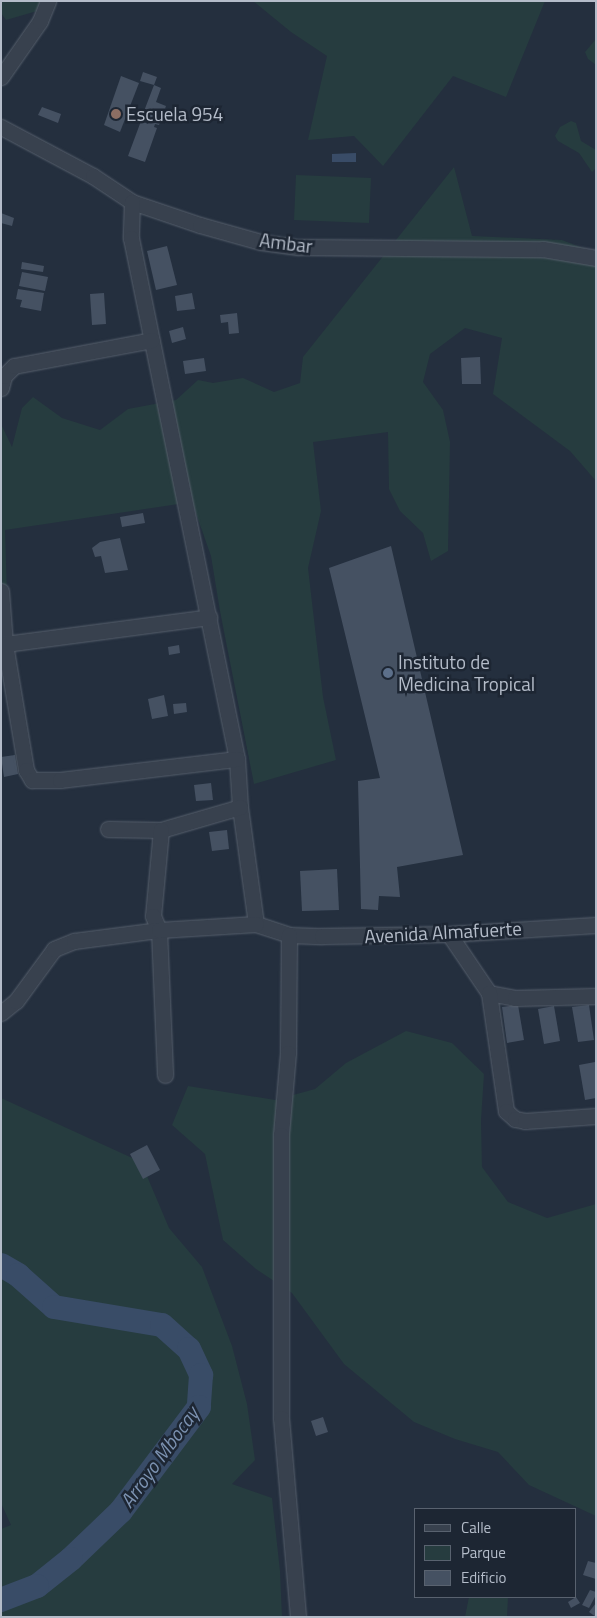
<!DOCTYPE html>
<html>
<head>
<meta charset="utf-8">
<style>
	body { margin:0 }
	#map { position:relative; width:597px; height:1618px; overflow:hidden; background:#242f3e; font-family:"Titillium Web",sans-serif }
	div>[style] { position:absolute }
	.green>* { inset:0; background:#263c3f }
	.water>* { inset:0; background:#394c67 }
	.river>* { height:24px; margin:-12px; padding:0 12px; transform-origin:12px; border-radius:12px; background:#394c67 }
	.building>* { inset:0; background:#455162 }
	.roads { filter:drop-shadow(0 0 1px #565f6c) drop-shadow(0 0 1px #565f6c) }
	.minor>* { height:15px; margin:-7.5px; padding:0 7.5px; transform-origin:7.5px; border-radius:7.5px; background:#38414e }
	.dots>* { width:14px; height:14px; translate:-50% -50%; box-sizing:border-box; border:2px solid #1d2633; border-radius:50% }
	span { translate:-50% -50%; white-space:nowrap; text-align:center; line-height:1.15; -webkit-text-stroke:5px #1d2633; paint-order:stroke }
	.poi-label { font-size:19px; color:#b4bcc9 }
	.left { translate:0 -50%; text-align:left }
	.street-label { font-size:19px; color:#b4bcc9 }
	.water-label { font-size:20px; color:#7c92b1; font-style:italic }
	.frame { position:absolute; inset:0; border:2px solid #b4bcc9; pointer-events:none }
	.legend { position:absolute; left:414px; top:1508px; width:162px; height:90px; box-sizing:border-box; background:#1d2633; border:1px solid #59626f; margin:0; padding:6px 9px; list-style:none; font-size:15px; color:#b4bcc9 }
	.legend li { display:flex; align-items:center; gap:10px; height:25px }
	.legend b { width:25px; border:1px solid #59626f }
</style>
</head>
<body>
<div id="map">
	<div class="green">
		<i style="clip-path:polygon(1px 1px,54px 1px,44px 9px,6px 20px,1px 13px)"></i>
		<i style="clip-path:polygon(253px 1px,545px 1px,506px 97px,453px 76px,383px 166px,354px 136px,308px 140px,327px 56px,291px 32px)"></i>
		<i style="clip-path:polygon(596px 39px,596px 65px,588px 59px,585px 52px)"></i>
		<i style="clip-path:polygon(571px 121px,576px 123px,581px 141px,596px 150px,596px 168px,592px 172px,579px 153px,558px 141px,555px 136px,560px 127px)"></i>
		<i style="clip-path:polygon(454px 167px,472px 236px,562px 240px,596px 253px,596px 481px,570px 451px,493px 394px,502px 338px,465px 328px,430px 354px,423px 382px,443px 410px,450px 442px,448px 551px,431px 561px,423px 533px,400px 511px,389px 489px,388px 432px,313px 442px,321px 511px,308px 568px,323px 697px,336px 760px,254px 784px,220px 611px,211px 556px,192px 502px,5px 530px,7px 594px,1px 595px,1px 424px,12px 447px,22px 408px,33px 397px,62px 418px,100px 430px,128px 409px,176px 400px,198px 380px,213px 383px,243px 378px,274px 392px,300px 383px,303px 357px)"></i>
		<i style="clip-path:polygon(296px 175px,371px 178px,369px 223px,294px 220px)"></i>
		<i style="clip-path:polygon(406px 1031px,452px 1043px,484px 1074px,481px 1120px,482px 1167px,508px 1202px,547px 1218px,596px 1204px,596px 1516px,529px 1485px,498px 1452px,455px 1439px,414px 1422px,344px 1364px,292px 1293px,256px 1269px,223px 1240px,205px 1154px,172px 1125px,188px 1086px,275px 1100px,315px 1089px,346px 1063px)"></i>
		<i style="clip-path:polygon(1px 1098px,141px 1162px,169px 1228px,202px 1267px,232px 1346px,247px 1404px,255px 1460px,232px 1484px,272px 1498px,280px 1571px,282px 1617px,1px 1617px,1px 1529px,11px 1525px,1px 1503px)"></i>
		<i style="clip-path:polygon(469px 1597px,508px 1597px,507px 1617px,465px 1617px)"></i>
	</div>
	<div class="water">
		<i style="clip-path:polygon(356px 153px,356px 162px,332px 162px,332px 154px)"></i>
	</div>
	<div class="river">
		<i style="left:1px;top:1265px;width:20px;rotate:30deg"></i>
		<i style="left:18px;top:1275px;width:48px;rotate:41.6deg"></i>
		<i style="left:54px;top:1307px;width:109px;rotate:9.5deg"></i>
		<i style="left:162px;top:1325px;width:36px;rotate:42deg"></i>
		<i style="left:189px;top:1349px;width:29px;rotate:65deg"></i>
		<i style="left:201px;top:1375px;width:32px;rotate:94deg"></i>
		<i style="left:199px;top:1407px;width:130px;rotate:126.9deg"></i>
		<i style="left:121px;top:1511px;width:69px;rotate:136.2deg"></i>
		<i style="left:71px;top:1559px;width:43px;rotate:141.5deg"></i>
		<i style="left:37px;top:1586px;width:39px;rotate:159deg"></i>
	</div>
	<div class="building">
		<i style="clip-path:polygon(143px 72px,157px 77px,154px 85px,161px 88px,156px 102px,166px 106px,159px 125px,155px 124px,154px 127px,157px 128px,145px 162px,128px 156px,141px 121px,148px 124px,149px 122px,141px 119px,154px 85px,140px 81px)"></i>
		<i style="clip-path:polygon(121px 76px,139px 83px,120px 132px,104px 125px)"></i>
		<i style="clip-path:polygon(42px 107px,61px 114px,58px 123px,38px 115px)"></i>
		<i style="clip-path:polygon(1px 213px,14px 218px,12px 226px,1px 223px)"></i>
		<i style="clip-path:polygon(167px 246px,177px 285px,156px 290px,147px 251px)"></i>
		<i style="clip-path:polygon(22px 262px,44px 266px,43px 272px,21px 269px)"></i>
		<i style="clip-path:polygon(22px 272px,48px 277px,45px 291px,19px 286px)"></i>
		<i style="clip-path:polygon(18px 289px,44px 293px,41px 311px,20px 307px,22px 300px,16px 299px)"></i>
		<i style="clip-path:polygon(104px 293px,106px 324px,92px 325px,90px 294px)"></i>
		<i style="clip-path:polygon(192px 293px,195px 309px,177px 311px,175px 296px)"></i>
		<i style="clip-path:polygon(237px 313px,239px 333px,229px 334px,228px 322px,221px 323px,220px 315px)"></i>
		<i style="clip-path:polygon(183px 327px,186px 339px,172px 343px,169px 331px)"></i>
		<i style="clip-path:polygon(480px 357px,481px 384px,462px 384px,461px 358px)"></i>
		<i style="clip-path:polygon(204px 358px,206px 371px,185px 374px,183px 361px)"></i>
		<i style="clip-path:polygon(143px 513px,145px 523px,122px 527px,120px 517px)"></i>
		<i style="clip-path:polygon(120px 538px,128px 570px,105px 573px,101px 556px,95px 557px,92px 548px,100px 542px)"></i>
		<i style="clip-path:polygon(391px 546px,463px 855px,397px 867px,400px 897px,379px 896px,378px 910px,361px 909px,358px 781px,380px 778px,329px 568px)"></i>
		<i style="clip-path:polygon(179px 645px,180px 653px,169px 655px,168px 647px)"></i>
		<i style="clip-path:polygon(164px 695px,168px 716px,152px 719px,148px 699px)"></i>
		<i style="clip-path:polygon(186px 703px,187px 712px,174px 714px,173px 704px)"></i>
		<i style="clip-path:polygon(15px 755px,18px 774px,4px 777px,1px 757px)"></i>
		<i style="clip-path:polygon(211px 783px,213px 800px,196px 801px,194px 785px)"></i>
		<i style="clip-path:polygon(227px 830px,229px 849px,212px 851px,209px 832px)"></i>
		<i style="clip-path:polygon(337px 869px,339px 910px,302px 911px,300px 871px)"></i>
		<i style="clip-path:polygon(518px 1005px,524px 1040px,507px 1043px,502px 1007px)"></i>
		<i style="clip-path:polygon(589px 1005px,594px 1040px,578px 1042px,572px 1007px)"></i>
		<i style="clip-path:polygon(554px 1006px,560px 1041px,544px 1044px,538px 1009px)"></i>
		<i style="clip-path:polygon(595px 1062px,596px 1098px,585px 1100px,579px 1065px)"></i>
		<i style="clip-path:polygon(147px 1145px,160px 1170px,143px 1179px,130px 1154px)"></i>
		<i style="clip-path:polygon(323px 1417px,328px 1432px,316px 1436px,311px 1421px)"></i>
		<i style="clip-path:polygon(588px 1561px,596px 1563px,596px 1579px,583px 1575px)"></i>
		<i style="clip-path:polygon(590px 1590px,596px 1592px,596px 1595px,589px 1608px,582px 1605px)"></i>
		<i style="clip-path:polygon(576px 1597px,580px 1603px,571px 1608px,568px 1602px)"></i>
		<i style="clip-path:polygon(596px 1603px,596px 1617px,589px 1612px)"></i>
	</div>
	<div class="roads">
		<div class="minor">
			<i style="left:1px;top:77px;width:68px;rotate:-55.1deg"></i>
			<i style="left:40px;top:21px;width:22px;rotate:-68deg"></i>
			<i style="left:1px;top:127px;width:104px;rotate:28deg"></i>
			<i style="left:93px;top:176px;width:47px;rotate:33.7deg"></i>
			<i style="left:132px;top:202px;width:72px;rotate:18.7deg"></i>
			<i style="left:200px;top:225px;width:63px;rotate:15.6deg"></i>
			<i style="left:261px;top:242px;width:37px;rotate:8deg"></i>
			<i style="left:298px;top:247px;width:245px;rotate:0.5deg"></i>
			<i style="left:543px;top:249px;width:54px;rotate:9.6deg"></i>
			<i style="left:132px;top:202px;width:36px;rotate:92deg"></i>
			<i style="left:131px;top:238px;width:532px;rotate:78.5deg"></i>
			<i style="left:237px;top:759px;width:48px;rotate:86.4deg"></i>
			<i style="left:240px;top:807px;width:118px;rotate:82.2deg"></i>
			<i style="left:256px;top:924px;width:35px;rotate:18deg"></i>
			<i style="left:289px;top:935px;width:33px;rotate:2deg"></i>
			<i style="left:322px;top:936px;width:127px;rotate:-0.9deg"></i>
			<i style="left:449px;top:934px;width:147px;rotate:-3.5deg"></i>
			<i style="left:1px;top:388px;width:12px;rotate:-76deg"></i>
			<i style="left:4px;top:376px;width:14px;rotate:-45deg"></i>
			<i style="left:14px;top:366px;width:140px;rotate:-10.7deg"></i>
			<i style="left:1px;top:591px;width:53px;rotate:85.7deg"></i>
			<i style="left:5px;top:644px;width:128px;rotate:80.5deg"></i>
			<i style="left:26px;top:770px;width:12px;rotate:59deg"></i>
			<i style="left:32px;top:780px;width:28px"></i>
			<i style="left:60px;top:780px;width:178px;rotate:-6.8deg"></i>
			<i style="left:5px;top:644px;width:206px;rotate:-7.5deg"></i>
			<i style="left:108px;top:829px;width:53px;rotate:1.1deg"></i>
			<i style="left:161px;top:830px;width:82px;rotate:-16.2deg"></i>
			<i style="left:161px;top:830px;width:86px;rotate:95.3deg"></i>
			<i style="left:153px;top:916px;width:15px;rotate:67deg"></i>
			<i style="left:159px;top:930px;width:145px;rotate:87.6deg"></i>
			<i style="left:449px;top:934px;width:71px;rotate:55.9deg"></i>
			<i style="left:489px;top:993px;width:26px;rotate:11deg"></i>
			<i style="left:515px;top:998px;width:81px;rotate:-1.4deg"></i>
			<i style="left:289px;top:935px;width:118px;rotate:90.5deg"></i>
			<i style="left:288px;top:1053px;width:82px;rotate:94.9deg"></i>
			<i style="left:281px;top:1135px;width:283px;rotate:90deg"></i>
			<i style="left:281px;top:1418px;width:200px;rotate:85.1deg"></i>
			<i style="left:489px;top:993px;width:119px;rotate:81.8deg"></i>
			<i style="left:506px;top:1111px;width:12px;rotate:42deg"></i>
			<i style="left:515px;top:1119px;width:10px;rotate:11deg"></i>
			<i style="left:525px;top:1121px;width:71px;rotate:-4deg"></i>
			<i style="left:1px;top:1013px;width:19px;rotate:-39deg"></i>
			<i style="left:16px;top:1001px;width:64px;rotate:-53.8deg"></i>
			<i style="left:54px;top:949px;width:22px;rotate:-22deg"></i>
			<i style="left:74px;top:941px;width:86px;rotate:-7.4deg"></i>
			<i style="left:159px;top:930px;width:97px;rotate:-3.5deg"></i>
		</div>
	</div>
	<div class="dots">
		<i style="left:116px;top:114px;background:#8d6e63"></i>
		<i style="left:388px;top:673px;background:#5c6f8a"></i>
	</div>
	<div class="poi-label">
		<span class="left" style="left:126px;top:114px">Escuela 954</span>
		<span class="left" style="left:398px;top:673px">Instituto de<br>Medicina Tropical</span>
	</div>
	<div class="street-label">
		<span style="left:286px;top:243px;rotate:7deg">Ambar</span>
		<span style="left:443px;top:932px;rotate:-3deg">Avenida Almafuerte</span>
	</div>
	<div class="water-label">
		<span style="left:159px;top:1457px;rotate:-54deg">Arroyo Mbocay</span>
	</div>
	<div class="frame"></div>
	<ul class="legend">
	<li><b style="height:6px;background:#38414e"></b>Calle</li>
	<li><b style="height:14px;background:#263c3f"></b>Parque</li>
	<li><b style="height:14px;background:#455162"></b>Edificio</li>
	</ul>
</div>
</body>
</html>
